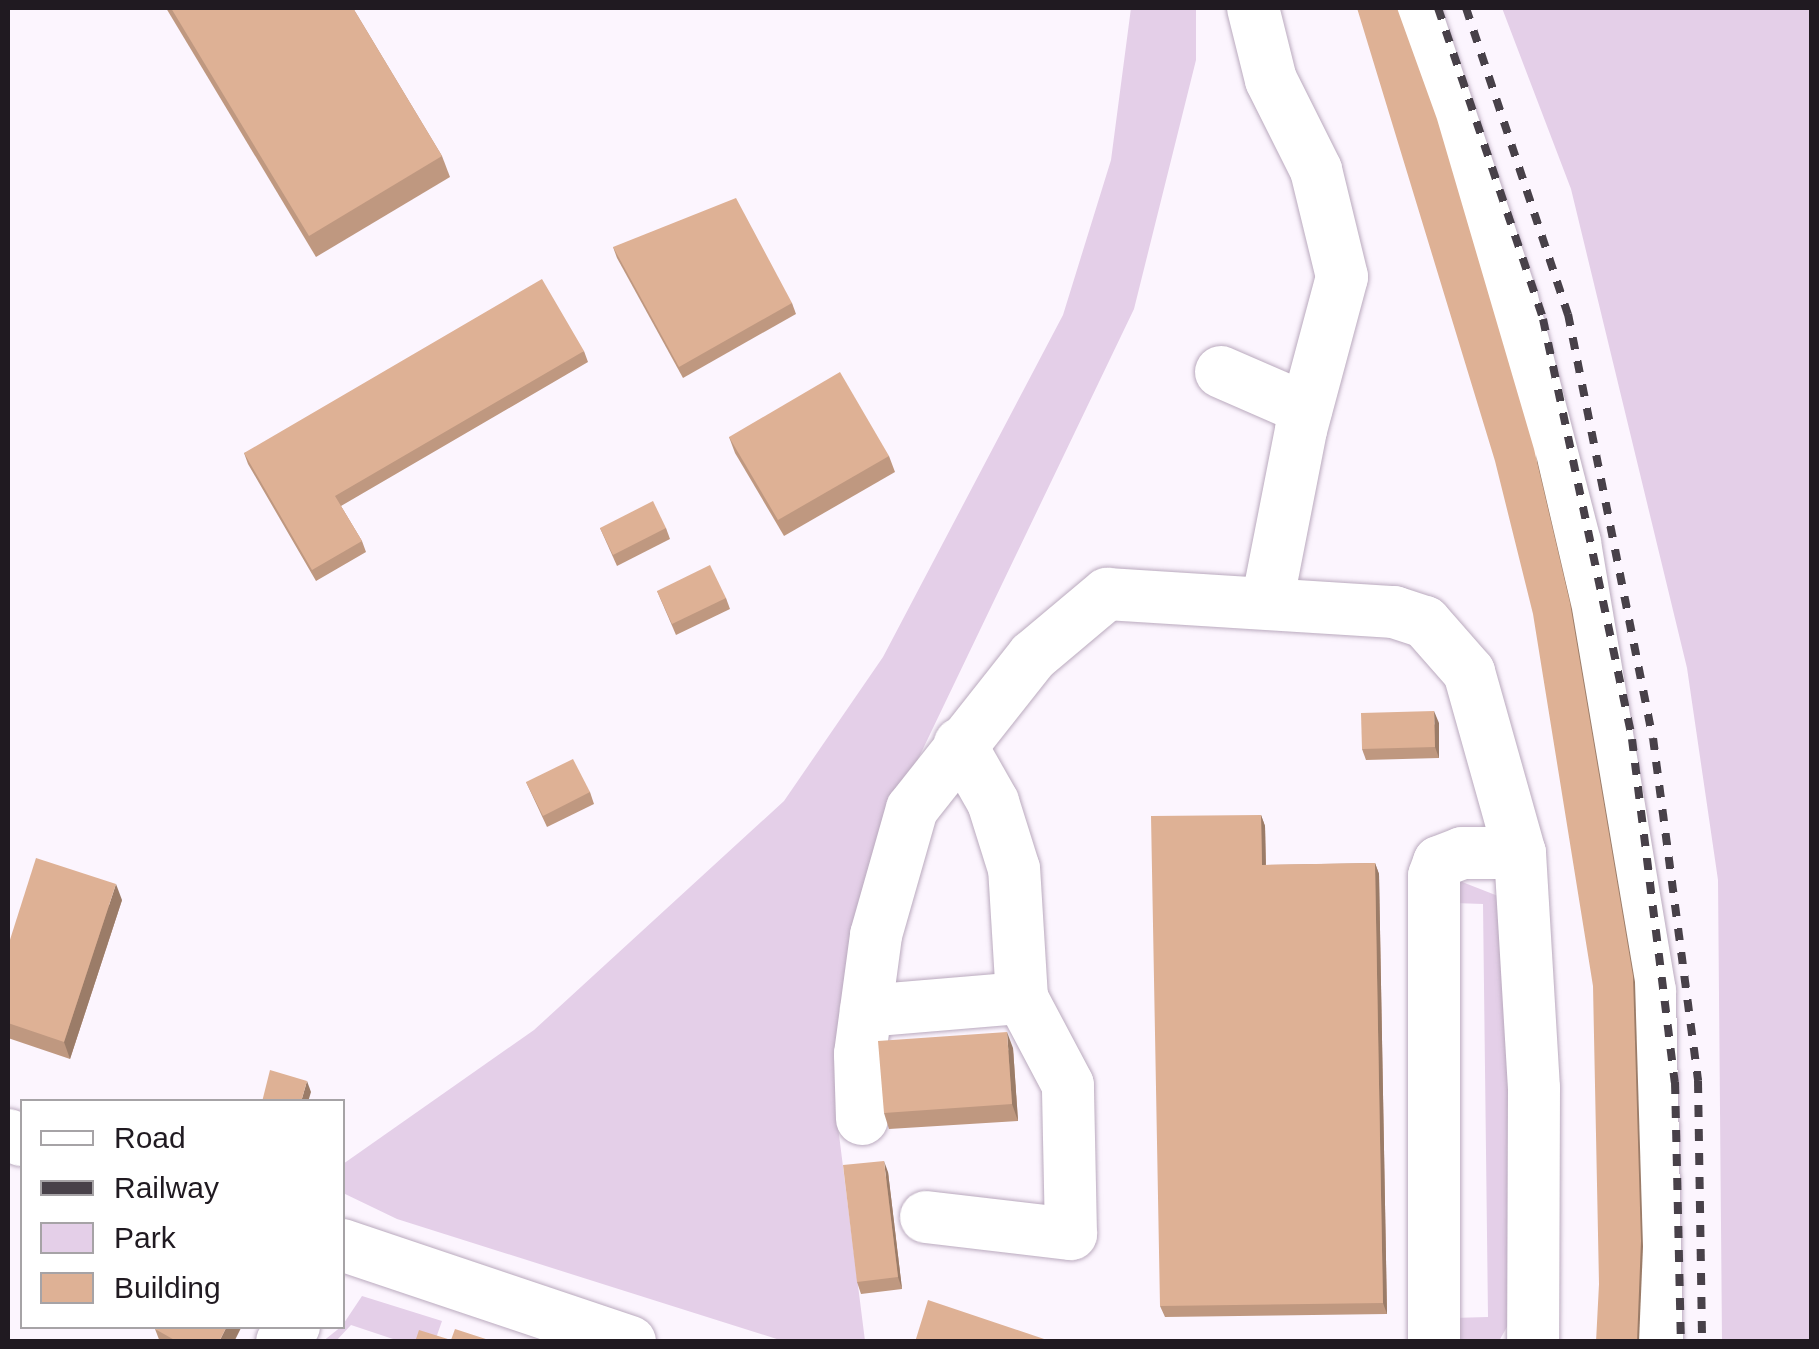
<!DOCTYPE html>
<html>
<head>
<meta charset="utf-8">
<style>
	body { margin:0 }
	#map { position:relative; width:1819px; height:1349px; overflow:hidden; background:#fcf5fe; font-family:Helvetica,sans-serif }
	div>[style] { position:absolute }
	.green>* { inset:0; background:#e4cfe8 }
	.roads { filter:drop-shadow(0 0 2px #baaabe) drop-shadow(0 0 2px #baaabe) }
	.minor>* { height:52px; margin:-26px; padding:0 26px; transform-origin:26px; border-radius:26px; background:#fff }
	.rail>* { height:8px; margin-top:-4px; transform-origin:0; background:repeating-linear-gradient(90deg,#484149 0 12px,transparent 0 24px) }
	.wall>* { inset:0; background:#bf9880 }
	.shaded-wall>* { inset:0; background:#9b7c68 }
	.building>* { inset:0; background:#deb195 }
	span { translate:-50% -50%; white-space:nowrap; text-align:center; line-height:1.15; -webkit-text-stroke:9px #fff; paint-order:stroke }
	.frame { position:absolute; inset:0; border:10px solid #201a21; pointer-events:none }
	.legend { position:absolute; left:20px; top:1099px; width:325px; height:230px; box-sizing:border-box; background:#fff; border:2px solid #a6a3a6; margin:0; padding:12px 18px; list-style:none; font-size:30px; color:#201a21 }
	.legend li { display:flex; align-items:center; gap:20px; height:50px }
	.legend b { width:50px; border:2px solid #a6a3a6 }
</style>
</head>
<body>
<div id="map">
	<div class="green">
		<i style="clip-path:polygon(1131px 8px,1196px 8px,1196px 60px,1134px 309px,873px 853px,836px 1111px,865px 1341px,783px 1341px,397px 1219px,343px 1193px,343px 1164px,534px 1030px,784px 801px,883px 657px,1063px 315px,1111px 160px)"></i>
		<i style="clip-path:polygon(1502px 8px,1811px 8px,1811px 1341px,1722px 1341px,1718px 880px,1687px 668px,1571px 189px)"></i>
		<i style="clip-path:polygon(1452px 878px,1498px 896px,1512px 1120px,1511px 1320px,1499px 1341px,1461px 1341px,1452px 1318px,1488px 1317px,1483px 904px,1454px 903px)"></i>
		<i style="clip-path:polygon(362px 1296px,442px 1321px,435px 1341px,399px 1341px,351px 1325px,336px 1341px,322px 1342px,342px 1326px)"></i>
	</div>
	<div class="roads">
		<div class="minor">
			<i style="left:1253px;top:8px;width:74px;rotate:76deg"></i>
			<i style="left:1271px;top:80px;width:101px;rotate:63.4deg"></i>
			<i style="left:1316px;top:170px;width:110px;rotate:76.3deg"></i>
			<i style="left:1342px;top:277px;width:158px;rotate:105deg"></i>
			<i style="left:1301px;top:430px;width:176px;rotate:101.1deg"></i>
			<i style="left:1414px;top:8px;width:307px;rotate:71.4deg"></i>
			<i style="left:1512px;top:299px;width:252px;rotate:75.5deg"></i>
			<i style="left:1575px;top:543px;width:454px;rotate:80.5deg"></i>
			<i style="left:1650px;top:991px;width:351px;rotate:88.9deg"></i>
			<i style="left:1221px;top:372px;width:93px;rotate:23.5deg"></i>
			<i style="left:866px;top:1011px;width:157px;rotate:-4.8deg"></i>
			<i style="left:862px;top:1119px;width:65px;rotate:-91.8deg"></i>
			<i style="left:860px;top:1054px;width:120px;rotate:-82.3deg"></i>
			<i style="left:876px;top:935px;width:131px;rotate:-74.1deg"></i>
			<i style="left:912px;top:809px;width:195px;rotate:-51.7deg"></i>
			<i style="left:1033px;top:656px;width:97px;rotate:-40deg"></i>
			<i style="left:1107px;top:594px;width:288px;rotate:3.6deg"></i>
			<i style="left:1394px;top:612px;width:33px;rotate:18deg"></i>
			<i style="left:1425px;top:622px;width:67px;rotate:48.7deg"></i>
			<i style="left:1469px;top:672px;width:188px;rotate:74.3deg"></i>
			<i style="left:8px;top:1135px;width:15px;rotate:20deg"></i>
			<i style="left:926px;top:1217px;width:146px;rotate:6.7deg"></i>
			<i style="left:1071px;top:1234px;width:149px;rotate:-91.2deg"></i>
			<i style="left:1068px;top:1085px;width:98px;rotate:-117.9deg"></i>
			<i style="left:1022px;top:998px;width:129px;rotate:-93.5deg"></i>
			<i style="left:1014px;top:869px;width:70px;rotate:-107.4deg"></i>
			<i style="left:993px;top:802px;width:67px;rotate:-119.6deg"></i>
			<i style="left:342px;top:1245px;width:304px;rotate:18.6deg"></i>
			<i style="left:282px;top:1342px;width:20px;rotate:-53deg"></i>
			<i style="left:1434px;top:1342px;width:466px;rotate:-90deg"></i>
			<i style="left:1434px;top:876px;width:15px;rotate:-70deg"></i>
			<i style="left:1439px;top:862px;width:25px;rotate:-21deg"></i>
			<i style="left:1462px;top:853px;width:58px"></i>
			<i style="left:1520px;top:853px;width:235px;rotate:86.6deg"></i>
			<i style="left:1534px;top:1088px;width:254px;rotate:90.2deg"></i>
		</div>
	</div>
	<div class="rail">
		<i style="left:1438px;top:8px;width:328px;rotate:71.3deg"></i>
		<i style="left:1543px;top:319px;width:429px;rotate:78deg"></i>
		<i style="left:1632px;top:739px;width:346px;rotate:82.9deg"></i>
		<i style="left:1675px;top:1082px;width:260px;rotate:88.7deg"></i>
		<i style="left:1466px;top:8px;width:323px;rotate:71.6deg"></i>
		<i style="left:1568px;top:314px;width:432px;rotate:78.7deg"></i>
		<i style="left:1653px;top:738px;width:346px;rotate:82.5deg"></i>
		<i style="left:1698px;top:1081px;width:261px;rotate:89.1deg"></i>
	</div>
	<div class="wall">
		<i style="clip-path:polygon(166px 8px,353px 8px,442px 156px,450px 177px,316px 257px)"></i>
		<i style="clip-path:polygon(613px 247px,792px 303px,796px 314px,683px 378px,617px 258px)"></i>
		<i style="clip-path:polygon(584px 351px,588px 362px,341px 506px,362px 541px,366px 552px,316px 581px,248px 464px,244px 453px)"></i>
		<i style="clip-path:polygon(729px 437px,889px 456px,895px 472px,784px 536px,735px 453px)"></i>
		<i style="clip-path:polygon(600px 528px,666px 528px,670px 539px,617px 566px)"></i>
		<i style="clip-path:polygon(657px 591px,726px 598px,730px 609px,676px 635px)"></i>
		<i style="clip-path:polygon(1439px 723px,1439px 758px,1366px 760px,1362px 749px)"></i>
		<i style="clip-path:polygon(526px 782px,590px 792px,594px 804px,547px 827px)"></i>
		<i style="clip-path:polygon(1261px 815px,1265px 826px,1266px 865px,1375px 863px,1379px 874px,1387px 1314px,1165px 1317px,1160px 1306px)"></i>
		<i style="clip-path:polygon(122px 900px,70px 1059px,8px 1038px,8px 946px)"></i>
		<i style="clip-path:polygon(1013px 1048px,1018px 1121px,889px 1129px,884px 1113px)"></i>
		<i style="clip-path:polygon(888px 1172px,902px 1289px,861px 1294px,857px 1282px)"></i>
		<i style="clip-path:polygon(155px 1329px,234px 1342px,160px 1342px)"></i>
	</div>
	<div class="shaded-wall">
		<i style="clip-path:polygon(1536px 455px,1572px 609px,1635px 982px,1643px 1247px,1639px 1342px,1637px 1342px)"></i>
		<i style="clip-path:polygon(1434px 711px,1439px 723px,1439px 758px,1435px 747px)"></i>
		<i style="clip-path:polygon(1261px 815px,1265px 826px,1266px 876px,1262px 865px)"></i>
		<i style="clip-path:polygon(1375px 863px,1379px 874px,1387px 1314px,1383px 1303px)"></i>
		<i style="clip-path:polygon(116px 884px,122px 900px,70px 1059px,64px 1042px)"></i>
		<i style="clip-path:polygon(1007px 1032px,1013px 1048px,1018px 1121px,1012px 1104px)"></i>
		<i style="clip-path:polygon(307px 1081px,311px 1092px,308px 1102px,301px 1102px)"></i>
		<i style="clip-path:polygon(884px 1161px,888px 1172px,902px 1289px,898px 1277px)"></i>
		<i style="clip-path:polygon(227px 1326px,242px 1326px,234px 1342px,219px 1342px)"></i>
	</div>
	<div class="building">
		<i style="clip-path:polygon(171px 8px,353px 8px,442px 156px,309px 236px)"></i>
		<i style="clip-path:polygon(1357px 8px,1397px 8px,1437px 119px,1534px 449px,1570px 603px,1633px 976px,1641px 1241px,1637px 1342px,1596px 1342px,1599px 1284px,1593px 986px,1533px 614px,1495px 461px)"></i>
		<i style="clip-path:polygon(736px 198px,792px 303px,679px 367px,613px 247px)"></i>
		<i style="clip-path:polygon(542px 279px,584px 351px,335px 496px,362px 541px,312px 570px,244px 453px)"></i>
		<i style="clip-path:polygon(840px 372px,889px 456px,778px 520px,729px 437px)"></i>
		<i style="clip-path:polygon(653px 501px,666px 528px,613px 555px,600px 528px)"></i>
		<i style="clip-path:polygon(710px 565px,726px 598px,672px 624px,657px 591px)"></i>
		<i style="clip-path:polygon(1434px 711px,1435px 747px,1362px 749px,1361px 713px)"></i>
		<i style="clip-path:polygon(573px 759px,590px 792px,543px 816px,526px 782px)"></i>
		<i style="clip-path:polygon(1261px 815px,1262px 865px,1375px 863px,1383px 1303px,1160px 1306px,1151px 816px)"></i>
		<i style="clip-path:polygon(36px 858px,116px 884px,64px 1042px,8px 1023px,8px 946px)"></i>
		<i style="clip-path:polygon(1007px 1032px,1012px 1104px,884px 1113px,878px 1041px)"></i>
		<i style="clip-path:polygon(270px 1070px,307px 1081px,301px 1102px,262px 1102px)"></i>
		<i style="clip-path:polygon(884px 1161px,898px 1277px,857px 1282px,843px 1165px)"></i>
		<i style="clip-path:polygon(928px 1300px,1053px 1342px,915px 1342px)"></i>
		<i style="clip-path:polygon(157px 1326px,227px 1326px,219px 1342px,178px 1342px,155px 1329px)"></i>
		<i style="clip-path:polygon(455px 1329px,495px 1342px,415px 1342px,419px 1330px,451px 1340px)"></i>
	</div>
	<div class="frame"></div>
	<ul class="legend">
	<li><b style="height:12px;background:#fff"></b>Road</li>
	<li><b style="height:12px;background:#484149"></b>Railway</li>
	<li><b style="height:28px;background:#e4cfe8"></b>Park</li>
	<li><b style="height:28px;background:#deb195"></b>Building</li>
	</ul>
</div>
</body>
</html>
